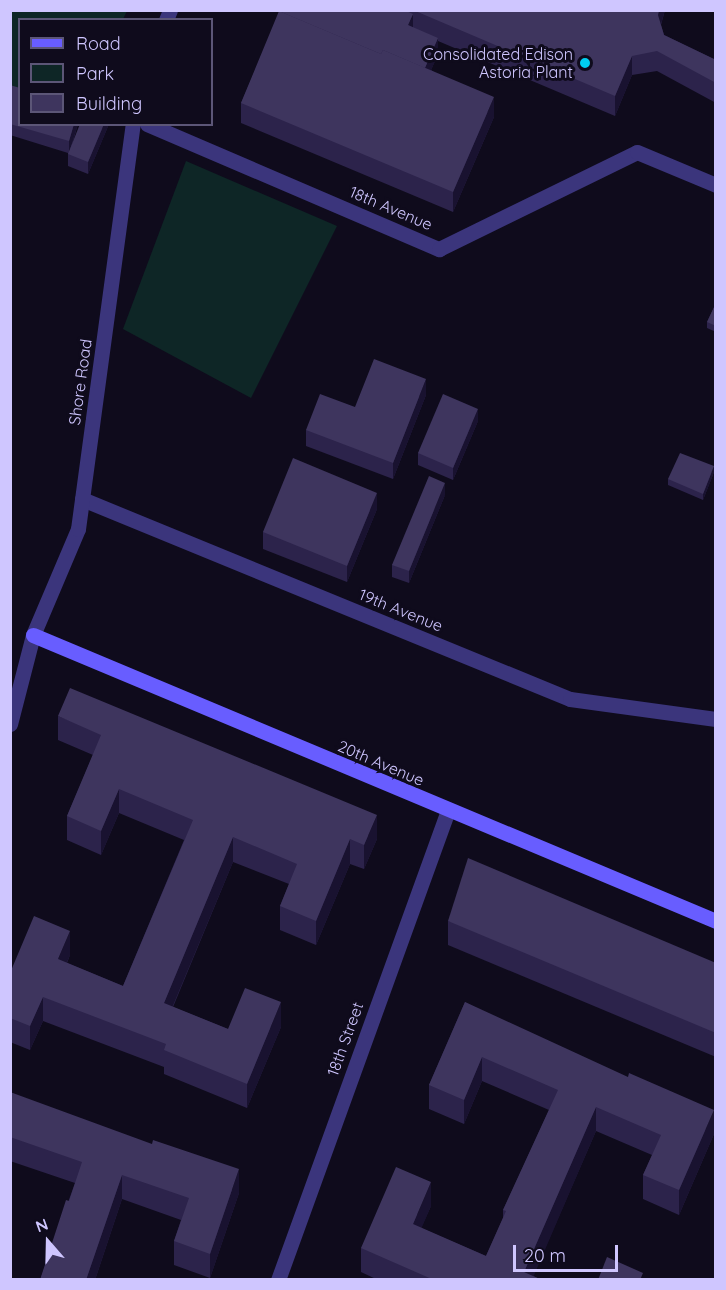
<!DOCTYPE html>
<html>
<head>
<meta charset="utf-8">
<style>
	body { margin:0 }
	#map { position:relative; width:726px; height:1290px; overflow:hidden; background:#0f0b1c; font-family:Quicksand,sans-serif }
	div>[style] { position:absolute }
	.green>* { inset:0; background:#0e2626 }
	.lane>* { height:15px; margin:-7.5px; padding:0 7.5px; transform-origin:7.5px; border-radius:7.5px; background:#3b357c }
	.street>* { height:15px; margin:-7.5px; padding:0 7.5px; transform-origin:7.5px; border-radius:7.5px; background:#3b357c }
	.secondary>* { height:15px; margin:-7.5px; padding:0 7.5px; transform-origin:7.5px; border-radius:7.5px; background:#685dff }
	.wall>* { inset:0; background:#2c234b }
	.shaded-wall>* { inset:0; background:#191230 }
	.building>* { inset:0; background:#3e355e }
	.dots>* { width:16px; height:16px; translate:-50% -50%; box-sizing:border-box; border:3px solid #0f0b1c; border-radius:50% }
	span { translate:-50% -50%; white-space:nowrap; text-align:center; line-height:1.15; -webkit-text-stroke:6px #0f0b1c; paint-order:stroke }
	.poi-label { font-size:16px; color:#cfc6ff }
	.right { translate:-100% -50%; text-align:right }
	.street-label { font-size:16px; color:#cfc6ff }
	.frame { position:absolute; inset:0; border:12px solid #cfc6ff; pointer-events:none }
	.legend { position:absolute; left:18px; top:18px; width:195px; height:108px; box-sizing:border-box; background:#0f0b1c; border:2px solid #5c5677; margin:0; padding:8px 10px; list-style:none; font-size:18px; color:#cfc6ff }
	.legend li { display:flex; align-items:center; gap:12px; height:30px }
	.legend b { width:30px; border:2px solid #5c5677 }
	.north { position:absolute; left:18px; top:1212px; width:60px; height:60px; -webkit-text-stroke:4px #0f0b1c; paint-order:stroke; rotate:340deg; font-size:16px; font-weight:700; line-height:24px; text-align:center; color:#cfc6ff }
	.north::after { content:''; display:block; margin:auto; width:21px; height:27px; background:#cfc6ff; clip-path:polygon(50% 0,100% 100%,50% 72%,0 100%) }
	.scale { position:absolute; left:513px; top:1245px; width:105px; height:27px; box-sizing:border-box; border:3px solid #cfc6ff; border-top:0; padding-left:8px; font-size:18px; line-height:21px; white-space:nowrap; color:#cfc6ff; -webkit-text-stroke:4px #0f0b1c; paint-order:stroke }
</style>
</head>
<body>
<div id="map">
	<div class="green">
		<i style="clip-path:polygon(11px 11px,127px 11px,123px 19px,20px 20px,19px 100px,11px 98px)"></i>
		<i style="clip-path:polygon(186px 161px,337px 226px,251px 398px,123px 329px)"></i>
	</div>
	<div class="lane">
		<i style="left:166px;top:20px;width:11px;rotate:-68deg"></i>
		<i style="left:147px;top:124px;width:318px;rotate:23.2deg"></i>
		<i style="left:439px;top:249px;width:220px;rotate:-26.1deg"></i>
		<i style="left:637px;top:152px;width:86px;rotate:22.7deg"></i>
		<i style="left:82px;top:499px;width:527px;rotate:22.29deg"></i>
		<i style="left:570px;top:699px;width:147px;rotate:7.8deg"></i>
		<i style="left:33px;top:635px;width:115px;rotate:-67deg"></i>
		<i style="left:78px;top:529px;width:409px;rotate:-82.3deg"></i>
	</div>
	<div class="street">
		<i style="left:10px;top:724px;width:92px;rotate:-75.5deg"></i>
		<i style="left:278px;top:1280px;width:499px;rotate:-70.1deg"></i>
	</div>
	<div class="secondary">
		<i style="left:33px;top:635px;width:740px;rotate:22.72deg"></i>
	</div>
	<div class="wall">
		<i style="clip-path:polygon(281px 10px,665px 10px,661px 25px,664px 35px,716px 60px,716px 103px,657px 71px,632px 75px,615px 116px,438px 41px,438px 54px,431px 70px,494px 117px,453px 212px,241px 123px,241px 103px)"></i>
		<i style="clip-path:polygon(10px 85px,20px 124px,78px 124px,72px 145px,109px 124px,88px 174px,68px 166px,68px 153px,10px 135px)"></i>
		<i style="clip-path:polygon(716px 303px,716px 332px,707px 328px,707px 322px)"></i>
		<i style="clip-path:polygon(426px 395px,393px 479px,306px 446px,306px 430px,355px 407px)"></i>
		<i style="clip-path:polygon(478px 421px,453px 480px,418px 465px,418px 453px)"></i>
		<i style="clip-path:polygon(714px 472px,703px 500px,668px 485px,668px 479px)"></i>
		<i style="clip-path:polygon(445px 495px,409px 583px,392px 577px,392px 565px)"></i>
		<i style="clip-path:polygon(377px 509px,347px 582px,263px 549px,263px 532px)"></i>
		<i style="clip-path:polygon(58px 716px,377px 839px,364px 869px,350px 864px,316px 945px,280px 930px,280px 906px,289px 884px,233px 862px,173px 1007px,228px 1029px,281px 1027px,247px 1108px,164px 1074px,164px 1067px,43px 1021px,30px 1050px,10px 1042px,10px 973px,70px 955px,67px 963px,123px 986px,184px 840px,119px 813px,101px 855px,67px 840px,67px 816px,93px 755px,58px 740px)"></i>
		<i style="clip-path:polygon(448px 921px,716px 963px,716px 1057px,448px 945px)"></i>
		<i style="clip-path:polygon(465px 1002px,714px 1134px,679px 1215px,643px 1199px,643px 1175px,652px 1155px,596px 1131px,533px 1276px,542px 1280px,378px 1280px,361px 1272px,361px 1248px,431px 1206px,421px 1228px,486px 1256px,503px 1218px,503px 1210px,549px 1110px,482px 1081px,464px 1124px,429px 1109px,429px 1085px)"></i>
		<i style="clip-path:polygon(10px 1092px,239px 1193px,210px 1278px,174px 1265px,174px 1241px,181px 1220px,122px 1199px,95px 1280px,40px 1280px,75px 1183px,10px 1161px)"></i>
	</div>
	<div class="shaded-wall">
		<i style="clip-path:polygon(659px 10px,665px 10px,658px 34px,658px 15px)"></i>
		<i style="clip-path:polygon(413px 14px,413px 30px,408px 25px)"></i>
		<i style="clip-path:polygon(438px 38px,438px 54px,424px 87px,424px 70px)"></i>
		<i style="clip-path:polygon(632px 56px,632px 75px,615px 116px,615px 96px)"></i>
		<i style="clip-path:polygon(494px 97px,494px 117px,453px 212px,453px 192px)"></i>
		<i style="clip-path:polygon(74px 124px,78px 124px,69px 153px,69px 141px)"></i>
		<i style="clip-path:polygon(104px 124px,109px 124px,88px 174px,88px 162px)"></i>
		<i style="clip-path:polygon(426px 379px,426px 395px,393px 479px,393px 463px)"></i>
		<i style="clip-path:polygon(478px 409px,478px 421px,453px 480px,453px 468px)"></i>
		<i style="clip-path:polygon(714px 466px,714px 472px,703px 500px,703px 494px)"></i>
		<i style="clip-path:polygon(445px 483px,445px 495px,409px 583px,409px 571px)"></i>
		<i style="clip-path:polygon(377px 493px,377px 509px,347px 582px,347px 566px)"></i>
		<i style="clip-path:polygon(119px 789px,119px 813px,101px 855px,101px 831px)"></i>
		<i style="clip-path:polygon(377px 815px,377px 839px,364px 869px,364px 845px)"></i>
		<i style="clip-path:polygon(233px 837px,233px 862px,164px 1027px,164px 1003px)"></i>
		<i style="clip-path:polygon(350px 839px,350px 864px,316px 945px,316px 921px)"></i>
		<i style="clip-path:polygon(70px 931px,70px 955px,58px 983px,58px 959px)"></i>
		<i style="clip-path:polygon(43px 997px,43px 1021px,30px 1050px,30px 1026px)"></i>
		<i style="clip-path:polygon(281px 1002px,281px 1027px,247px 1108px,247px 1084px)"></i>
		<i style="clip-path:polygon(482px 1057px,482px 1081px,464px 1124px,464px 1100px)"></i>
		<i style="clip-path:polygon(596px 1107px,596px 1131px,532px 1280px,524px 1272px)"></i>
		<i style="clip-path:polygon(714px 1110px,714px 1134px,679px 1215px,679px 1190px)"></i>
		<i style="clip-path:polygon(239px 1169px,239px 1193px,210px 1278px,210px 1254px)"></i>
		<i style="clip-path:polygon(122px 1175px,122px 1199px,95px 1280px,86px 1280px)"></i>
		<i style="clip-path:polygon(431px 1182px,431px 1206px,413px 1248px,413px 1224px)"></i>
	</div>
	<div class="building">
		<i style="clip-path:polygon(281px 10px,404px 10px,413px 14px,408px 25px,438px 38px,425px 68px,383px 50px,381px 54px,281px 12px)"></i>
		<i style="clip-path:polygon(413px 10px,659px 10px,658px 15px,664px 35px,716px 60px,716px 83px,657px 51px,632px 56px,615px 96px)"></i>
		<i style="clip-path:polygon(279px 11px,381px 54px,383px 50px,494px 97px,453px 192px,241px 103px)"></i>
		<i style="clip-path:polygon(10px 85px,20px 88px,20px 124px,74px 124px,69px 141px,10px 124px)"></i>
		<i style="clip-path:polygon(80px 124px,104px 124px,88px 162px,68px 154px)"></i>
		<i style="clip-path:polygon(716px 303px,716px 326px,707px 322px)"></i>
		<i style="clip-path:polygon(374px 359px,426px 379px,393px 463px,306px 430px,320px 394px,355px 407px)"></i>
		<i style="clip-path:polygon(443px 394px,478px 409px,453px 468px,418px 453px)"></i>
		<i style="clip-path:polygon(680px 453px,714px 466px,703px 494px,668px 479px)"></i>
		<i style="clip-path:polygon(293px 458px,377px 493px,347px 566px,263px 532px)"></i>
		<i style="clip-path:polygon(429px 476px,445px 483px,409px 571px,392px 565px)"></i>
		<i style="clip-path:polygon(70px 688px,377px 815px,364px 845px,350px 839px,316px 921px,280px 906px,297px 864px,233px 837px,164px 1003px,228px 1029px,245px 988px,281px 1002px,247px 1084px,164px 1050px,166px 1044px,43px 997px,30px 1026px,10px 1018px,10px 973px,34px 916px,70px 931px,58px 959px,123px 986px,193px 820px,119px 789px,101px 831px,67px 816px,101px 735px,58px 716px)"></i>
		<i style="clip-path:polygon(468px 858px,716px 963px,716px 1033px,448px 921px)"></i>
		<i style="clip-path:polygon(465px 1002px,628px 1077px,629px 1073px,714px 1110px,679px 1190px,643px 1175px,661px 1135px,596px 1107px,524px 1272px,542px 1280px,447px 1280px,444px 1278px,444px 1280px,434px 1280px,361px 1248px,396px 1167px,431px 1182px,413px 1224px,486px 1256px,506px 1211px,503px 1210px,558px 1090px,482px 1057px,464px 1100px,429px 1085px)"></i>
		<i style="clip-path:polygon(10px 1092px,152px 1144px,153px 1140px,239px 1169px,210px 1254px,174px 1241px,189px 1198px,122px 1175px,86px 1280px,40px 1280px,66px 1200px,69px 1201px,82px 1162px,10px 1137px)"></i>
		<i style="clip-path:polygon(607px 1257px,643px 1273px,640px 1280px,598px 1280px)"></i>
	</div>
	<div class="dots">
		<i style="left:585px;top:63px;background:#00cff1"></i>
	</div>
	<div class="poi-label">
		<span class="right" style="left:573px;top:63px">Consolidated Edison<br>Astoria Plant</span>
	</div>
	<div class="street-label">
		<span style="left:391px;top:208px;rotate:23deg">18th Avenue</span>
		<span style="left:80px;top:382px;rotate:-82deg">Shore Road</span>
		<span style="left:401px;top:610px;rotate:22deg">19th Avenue</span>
		<span style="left:381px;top:763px;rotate:23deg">20th Avenue</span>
		<span style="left:345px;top:1039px;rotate:-70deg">18th Street</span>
	</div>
	<div class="frame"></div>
	<ul class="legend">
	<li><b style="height:8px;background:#685dff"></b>Road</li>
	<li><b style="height:16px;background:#0e2626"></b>Park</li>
	<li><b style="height:16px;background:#3e355e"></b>Building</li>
	</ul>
	<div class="north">N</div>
	<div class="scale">20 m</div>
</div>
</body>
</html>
